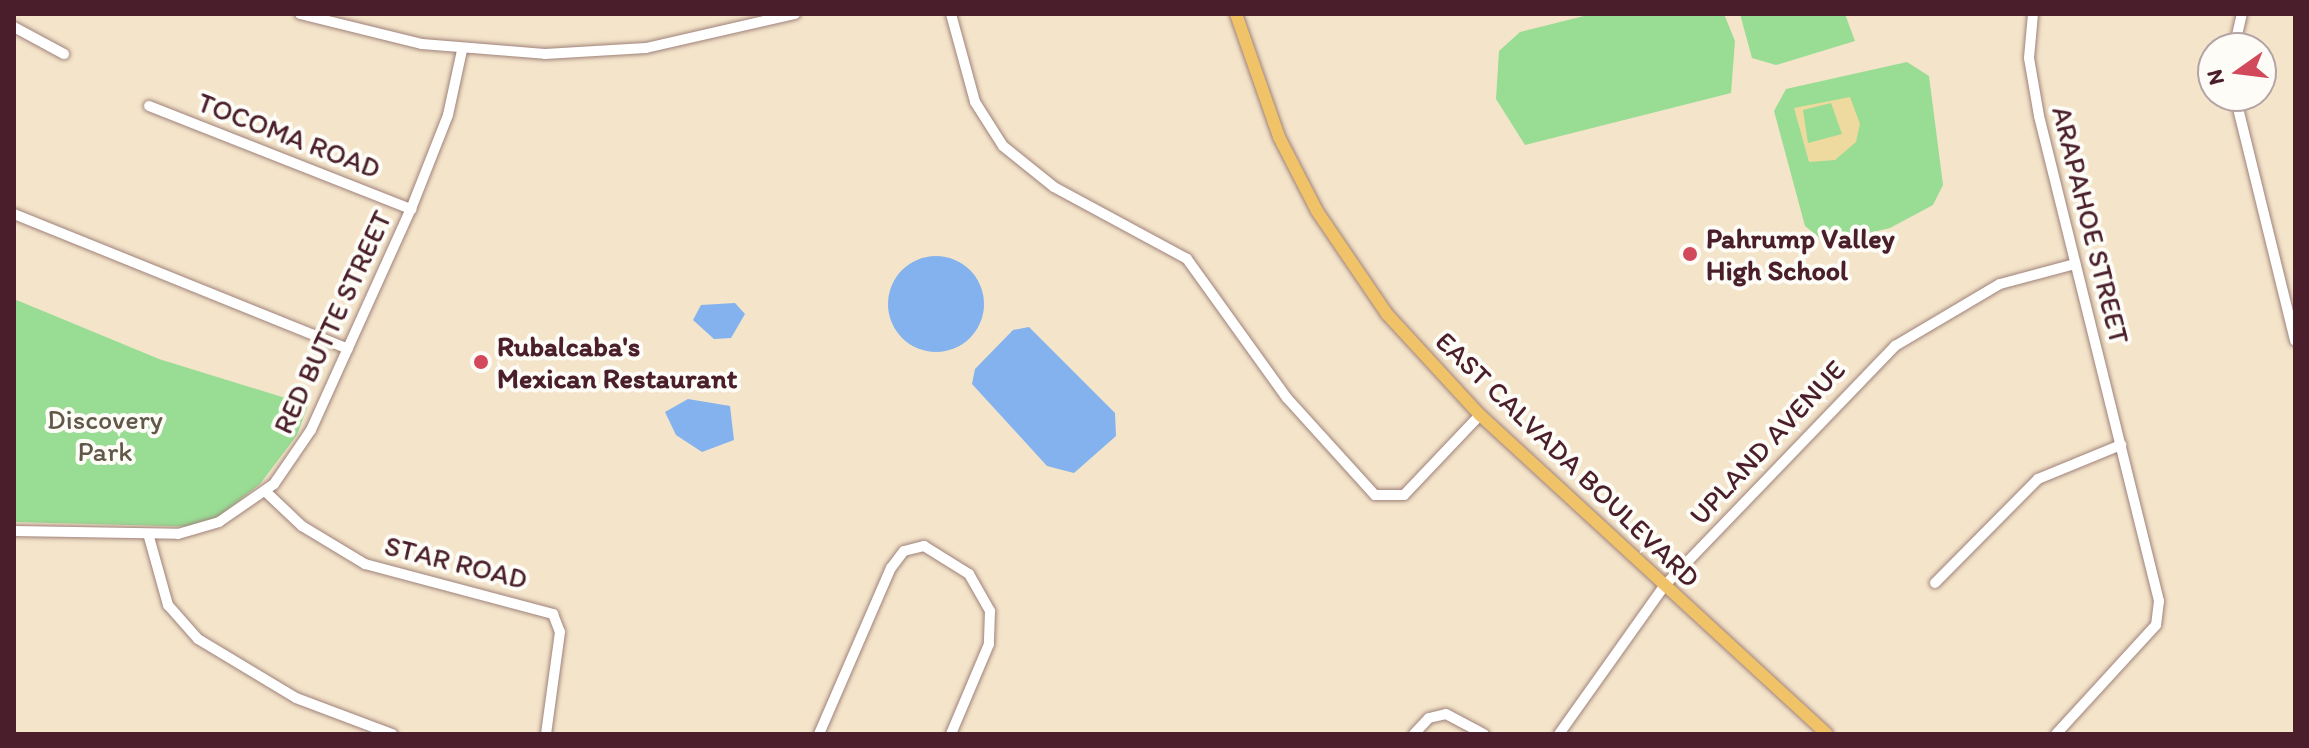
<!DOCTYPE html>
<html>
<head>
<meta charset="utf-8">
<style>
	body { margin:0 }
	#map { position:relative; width:2309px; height:748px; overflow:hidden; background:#f4e4ca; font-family:Itim,sans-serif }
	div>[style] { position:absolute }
	.green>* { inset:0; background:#99dc94 }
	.sand>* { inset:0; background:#eeda9e }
	.water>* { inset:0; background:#83b2ee }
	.round { border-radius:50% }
	.roads { filter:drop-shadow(0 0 2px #9f827a) drop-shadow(0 0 2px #9f827a) }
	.minor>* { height:10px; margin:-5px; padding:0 5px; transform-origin:5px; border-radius:5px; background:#fff }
	.major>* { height:12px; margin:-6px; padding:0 6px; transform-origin:6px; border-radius:6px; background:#f1c369 }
	.dots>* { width:22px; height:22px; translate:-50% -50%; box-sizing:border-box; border:4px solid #fdfcf7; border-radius:50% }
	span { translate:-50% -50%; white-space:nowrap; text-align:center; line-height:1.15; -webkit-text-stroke:8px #fdfcf7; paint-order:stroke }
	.street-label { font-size:28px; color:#4a1f2b }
	.poi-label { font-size:28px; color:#4a1f2b; font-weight:700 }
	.left { translate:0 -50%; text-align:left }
	.park-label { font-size:28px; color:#62584a }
	.frame { position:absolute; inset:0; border:16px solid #4a1f2b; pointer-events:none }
	.north { position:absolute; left:2197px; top:32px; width:80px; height:80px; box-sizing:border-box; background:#fdfcf7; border:2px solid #b5a4a5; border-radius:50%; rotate:256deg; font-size:22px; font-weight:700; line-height:32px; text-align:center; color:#4a1f2b }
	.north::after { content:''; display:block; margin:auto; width:28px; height:36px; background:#d1495b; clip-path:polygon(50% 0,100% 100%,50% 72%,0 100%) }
</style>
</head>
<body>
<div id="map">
	<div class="green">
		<i style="clip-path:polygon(1592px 14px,1724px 14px,1735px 41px,1731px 93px,1525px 145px,1496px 99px,1499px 51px,1520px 32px)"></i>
		<i style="clip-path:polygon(1740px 14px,1845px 14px,1855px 41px,1776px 65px,1752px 58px)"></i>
		<i style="clip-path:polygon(1907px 62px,1929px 76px,1943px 185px,1933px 205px,1890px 228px,1826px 243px,1805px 226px,1774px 111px,1786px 89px)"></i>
		<i style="clip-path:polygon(14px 299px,159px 359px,308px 405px,297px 435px,260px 484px,205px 527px,14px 522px)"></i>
	</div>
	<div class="sand">
		<i style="clip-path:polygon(evenodd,1850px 97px,1860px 124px,1856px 142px,1835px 160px,1809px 162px,1794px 108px,1850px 97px,1831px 103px,1842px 134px,1808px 143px,1803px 110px,1831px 103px)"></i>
	</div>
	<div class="water">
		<i class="round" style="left:888px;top:256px;width:96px;height:96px"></i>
		<i style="clip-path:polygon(735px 303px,745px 314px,731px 338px,714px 339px,693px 320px,701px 305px)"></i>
		<i style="clip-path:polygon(1029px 327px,1115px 413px,1116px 436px,1074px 473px,1047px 466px,972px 384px,975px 369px,1013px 330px)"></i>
		<i style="clip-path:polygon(688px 399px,730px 406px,734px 440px,702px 452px,676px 435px,665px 412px)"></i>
	</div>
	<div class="roads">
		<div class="minor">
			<i style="left:300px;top:14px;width:126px;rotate:13.8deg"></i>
			<i style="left:422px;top:44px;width:123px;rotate:4.6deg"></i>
			<i style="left:545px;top:54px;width:101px;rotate:-3.4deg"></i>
			<i style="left:646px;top:48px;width:153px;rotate:-12.9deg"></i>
			<i style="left:951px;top:14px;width:91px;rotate:74.7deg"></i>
			<i style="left:975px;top:102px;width:52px;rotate:57.5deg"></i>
			<i style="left:1003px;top:146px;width:65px;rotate:38.8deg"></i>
			<i style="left:1054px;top:187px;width:151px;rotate:28.4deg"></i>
			<i style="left:1187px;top:259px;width:171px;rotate:54.3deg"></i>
			<i style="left:1287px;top:398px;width:131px;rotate:47.8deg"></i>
			<i style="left:1375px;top:495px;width:29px"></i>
			<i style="left:1404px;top:495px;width:110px;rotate:-46.5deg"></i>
			<i style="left:2033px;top:14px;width:44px;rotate:95.2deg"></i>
			<i style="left:2029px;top:58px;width:59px;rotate:80.2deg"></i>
			<i style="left:2039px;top:116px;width:500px;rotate:76.1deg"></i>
			<i style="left:2159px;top:601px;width:24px;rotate:97deg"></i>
			<i style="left:2156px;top:625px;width:148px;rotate:132.5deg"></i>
			<i style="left:14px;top:27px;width:57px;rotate:28.4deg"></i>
			<i style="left:2234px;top:48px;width:35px;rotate:-77deg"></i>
			<i style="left:2235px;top:96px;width:252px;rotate:76.2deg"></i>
			<i style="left:149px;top:106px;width:282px;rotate:21.5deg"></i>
			<i style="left:14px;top:214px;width:360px;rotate:22deg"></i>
			<i style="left:266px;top:492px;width:50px;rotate:43.4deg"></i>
			<i style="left:302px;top:526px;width:74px;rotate:31.1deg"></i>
			<i style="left:365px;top:564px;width:195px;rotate:14.9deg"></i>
			<i style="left:553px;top:614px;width:19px;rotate:69deg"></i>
			<i style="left:560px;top:632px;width:103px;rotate:97.8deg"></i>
			<i style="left:14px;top:531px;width:164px;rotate:1deg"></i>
			<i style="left:178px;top:534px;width:43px;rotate:-16.3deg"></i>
			<i style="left:219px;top:522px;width:67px;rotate:-34.6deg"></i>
			<i style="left:274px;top:484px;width:65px;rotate:-55.6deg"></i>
			<i style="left:311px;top:430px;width:243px;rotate:-65.7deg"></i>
			<i style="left:411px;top:209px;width:101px;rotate:-68.5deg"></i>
			<i style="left:448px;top:115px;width:66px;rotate:-77.8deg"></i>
			<i style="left:149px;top:537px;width:71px;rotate:74.4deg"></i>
			<i style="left:168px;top:605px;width:45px;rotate:48.6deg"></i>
			<i style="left:198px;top:639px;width:114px;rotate:31deg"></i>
			<i style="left:296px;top:698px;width:103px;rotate:20.6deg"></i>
			<i style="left:1935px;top:583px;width:146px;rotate:-45.3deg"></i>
			<i style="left:2038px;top:479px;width:90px;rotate:-22.3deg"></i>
			<i style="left:819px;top:734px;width:181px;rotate:-66.6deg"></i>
			<i style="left:891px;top:568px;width:21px;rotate:-53deg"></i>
			<i style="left:904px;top:551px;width:21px;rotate:-14deg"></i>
			<i style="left:924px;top:546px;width:53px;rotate:31.9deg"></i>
			<i style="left:969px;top:574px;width:43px;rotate:60.4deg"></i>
			<i style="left:990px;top:611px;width:33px;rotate:92deg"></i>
			<i style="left:989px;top:644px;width:98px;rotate:112.9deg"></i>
			<i style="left:1414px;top:734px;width:22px;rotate:-47deg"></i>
			<i style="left:1429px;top:718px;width:17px;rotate:-13deg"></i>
			<i style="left:1446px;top:714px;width:43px;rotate:27.8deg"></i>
			<i style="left:1559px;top:734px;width:183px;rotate:-54.6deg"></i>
			<i style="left:1665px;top:585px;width:332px;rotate:-46.1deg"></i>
			<i style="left:1895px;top:346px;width:122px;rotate:-30.6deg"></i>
			<i style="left:2000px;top:284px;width:78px;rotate:-14.9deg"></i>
		</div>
		<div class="major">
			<i style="left:1236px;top:14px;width:130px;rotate:70.7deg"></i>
			<i style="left:1279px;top:137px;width:83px;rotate:62.8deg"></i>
			<i style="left:1317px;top:211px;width:125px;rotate:55.8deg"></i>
			<i style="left:1387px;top:314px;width:137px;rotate:47.4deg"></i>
			<i style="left:1480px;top:415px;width:471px;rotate:42.6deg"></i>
		</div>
	</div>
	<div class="dots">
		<i style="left:1690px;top:254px;background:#d1495b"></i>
		<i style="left:481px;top:362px;background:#d1495b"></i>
	</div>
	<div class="street-label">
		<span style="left:289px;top:135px;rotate:21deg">TOCOMA ROAD</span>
		<span style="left:2091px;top:225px;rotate:76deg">ARAPAHOE STREET</span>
		<span style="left:332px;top:322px;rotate:-65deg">RED BUTTE STREET</span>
		<span style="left:1767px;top:442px;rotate:-47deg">UPLAND AVENUE</span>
		<span style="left:1568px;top:459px;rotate:44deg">EAST CALVADA BOULEVARD</span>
		<span style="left:456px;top:562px;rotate:14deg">STAR ROAD</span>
	</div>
	<div class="poi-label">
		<span class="left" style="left:1706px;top:254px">Pahrump Valley<br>High School</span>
		<span class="left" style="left:497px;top:362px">Rubalcaba's<br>Mexican Restaurant</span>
	</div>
	<div class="park-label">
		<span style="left:105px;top:435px">Discovery<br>Park</span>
	</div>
	<div class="frame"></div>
	<div class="north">N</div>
</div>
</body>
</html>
